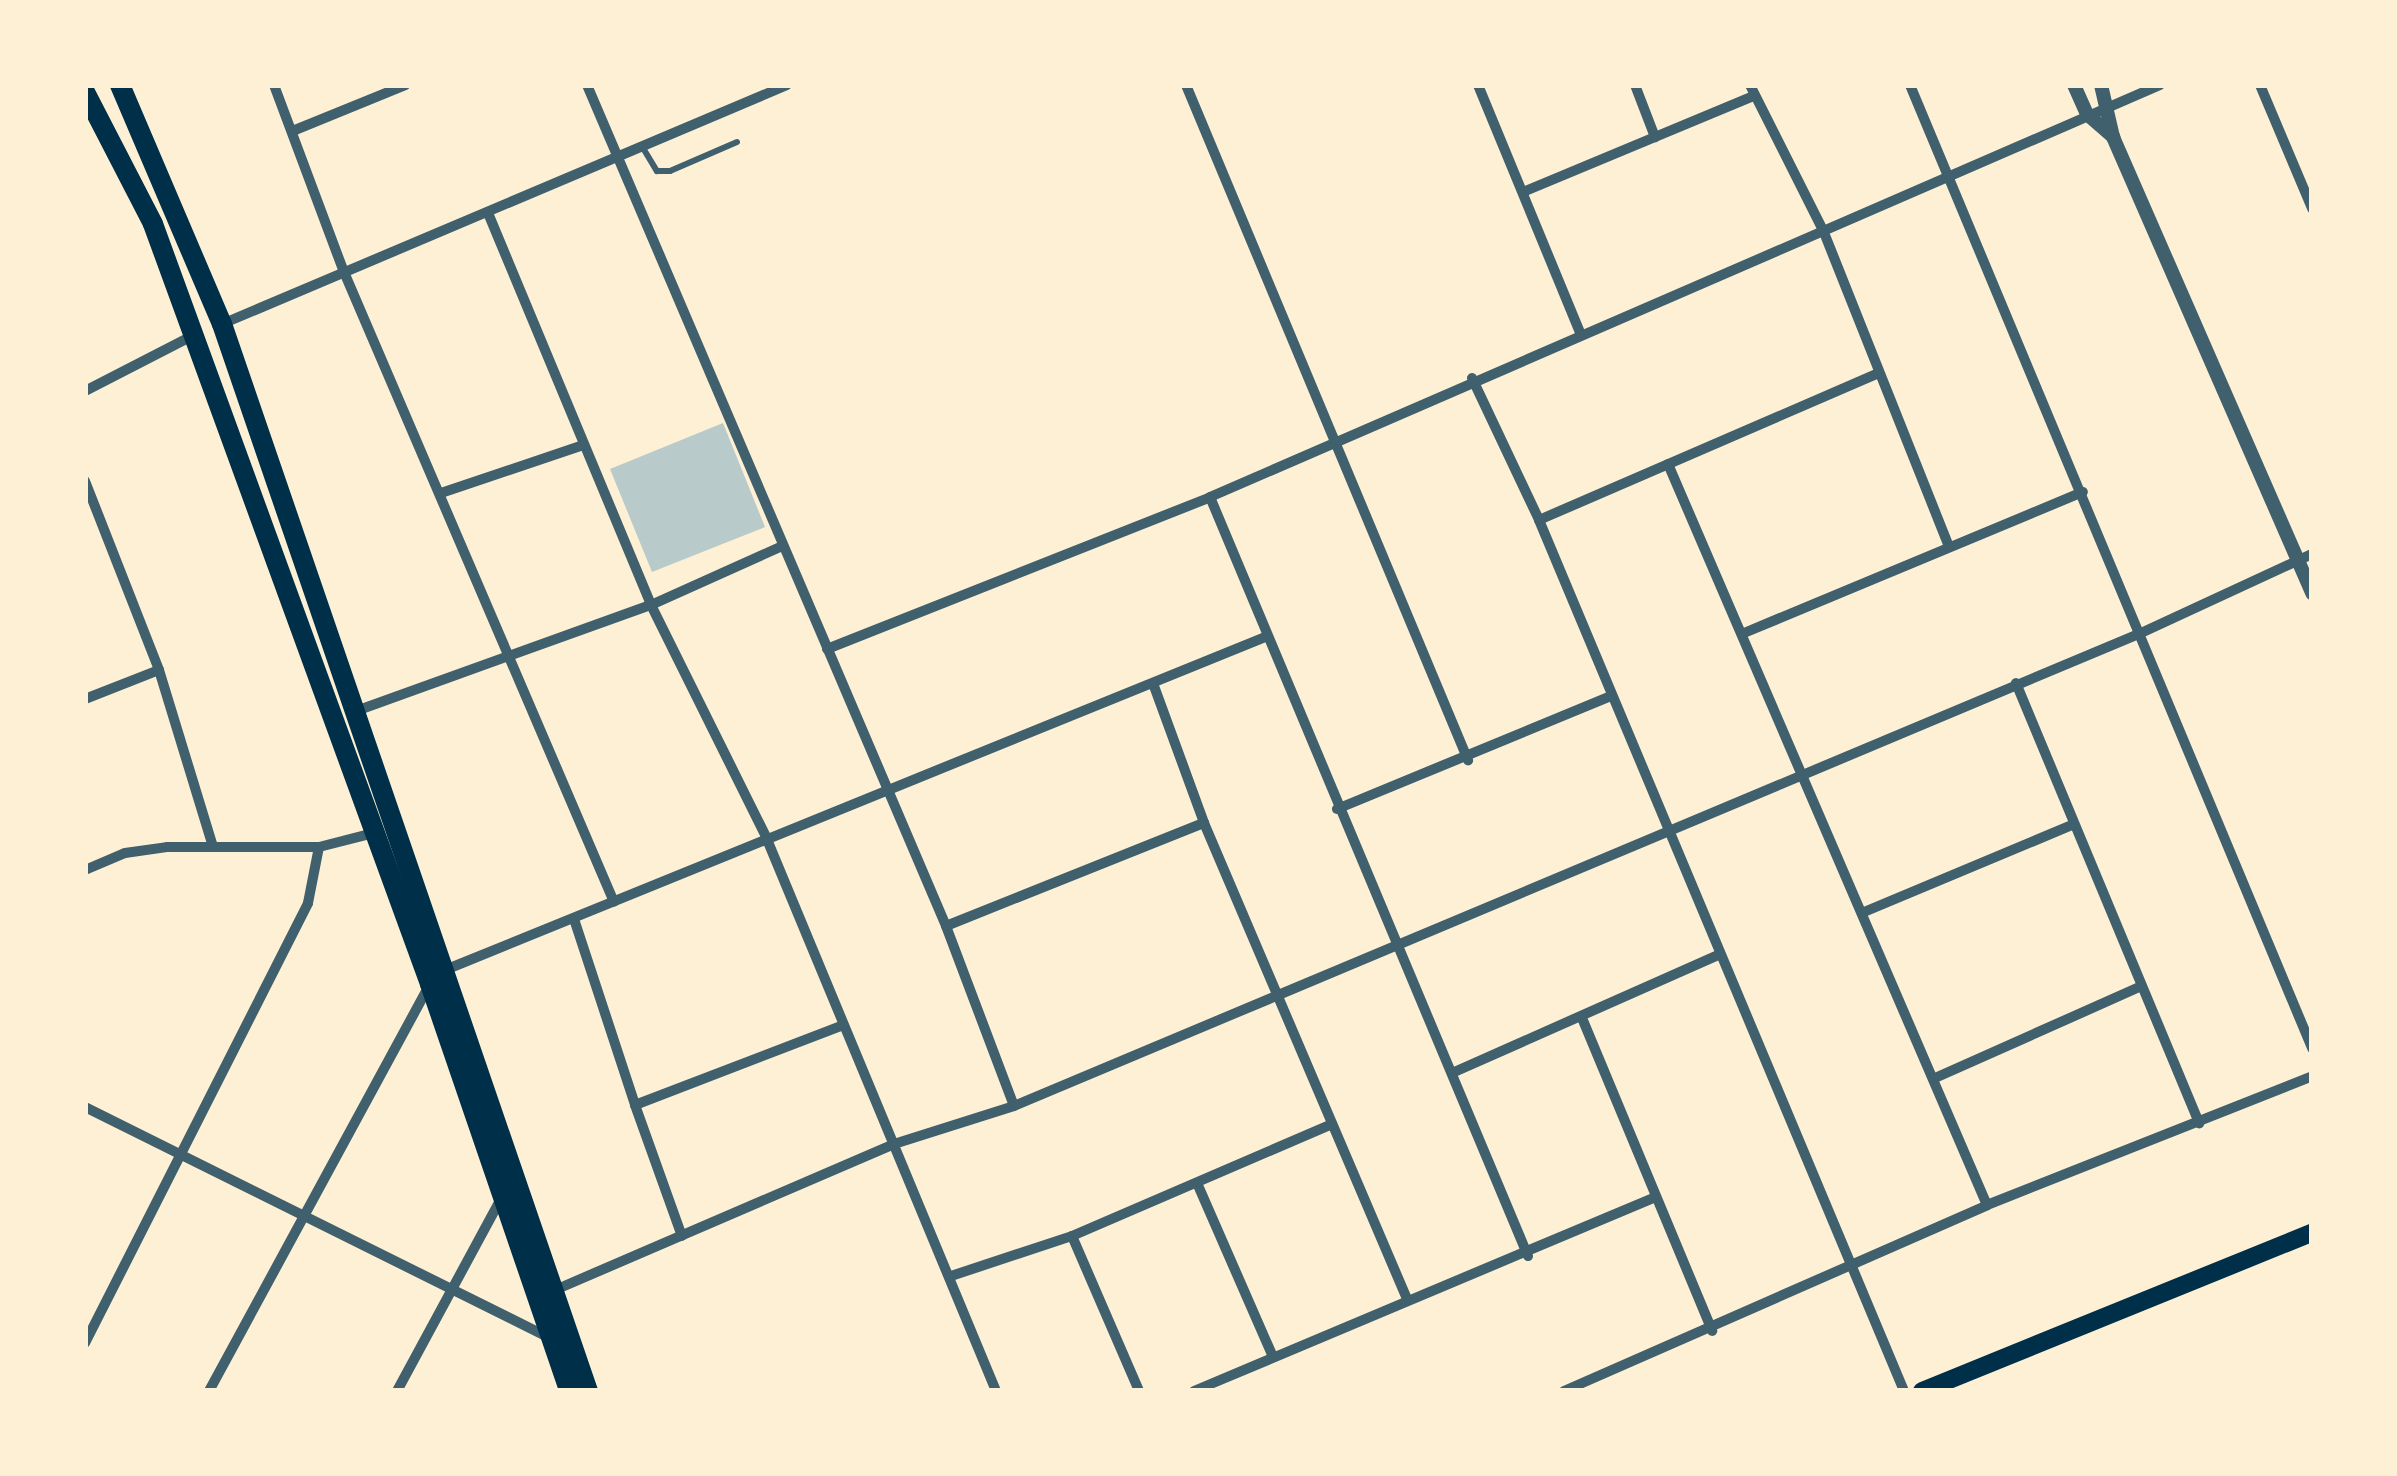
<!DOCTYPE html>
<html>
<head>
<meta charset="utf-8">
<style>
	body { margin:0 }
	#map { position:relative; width:2397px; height:1476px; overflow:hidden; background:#fdf0d5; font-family:"Space Grotesk",sans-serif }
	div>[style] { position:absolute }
	.green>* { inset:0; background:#b9caca }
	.service>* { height:6px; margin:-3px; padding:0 3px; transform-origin:3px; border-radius:3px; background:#3f606c }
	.minor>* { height:10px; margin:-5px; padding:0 5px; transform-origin:5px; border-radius:5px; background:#3f606c }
	.tertiary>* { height:14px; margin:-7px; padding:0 7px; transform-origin:7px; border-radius:7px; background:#3f606c }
	.primary>* { height:18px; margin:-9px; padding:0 9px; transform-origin:9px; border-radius:9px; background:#003049 }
	.trunk>* { height:20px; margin:-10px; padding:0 10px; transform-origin:10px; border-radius:10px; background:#003049 }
	span { translate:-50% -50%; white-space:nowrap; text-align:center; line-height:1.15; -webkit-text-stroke:9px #fdf0d5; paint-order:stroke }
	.frame { position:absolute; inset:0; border:88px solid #fdf0d5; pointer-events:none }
</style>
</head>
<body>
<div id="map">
	<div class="green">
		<i style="clip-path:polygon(723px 423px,765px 527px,652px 572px,610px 469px)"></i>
	</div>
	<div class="service">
		<i style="left:643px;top:148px;width:27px;rotate:59deg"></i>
		<i style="left:657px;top:171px;width:13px"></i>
		<i style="left:670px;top:171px;width:73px;rotate:-23.4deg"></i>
	</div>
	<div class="minor">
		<i style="left:274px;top:85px;width:200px;rotate:69.5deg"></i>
		<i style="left:344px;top:272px;width:685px;rotate:66.8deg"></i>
		<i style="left:587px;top:85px;width:914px;rotate:66.88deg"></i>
		<i style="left:946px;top:926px;width:192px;rotate:69.3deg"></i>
		<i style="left:1186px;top:85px;width:732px;rotate:67.33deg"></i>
		<i style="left:1478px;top:85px;width:268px;rotate:67.6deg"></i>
		<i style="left:1635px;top:85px;width:56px;rotate:69deg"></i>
		<i style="left:1750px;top:85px;width:162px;rotate:63.3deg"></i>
		<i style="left:1823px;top:230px;width:341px;rotate:68.3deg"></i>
		<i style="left:1910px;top:85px;width:1044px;rotate:67.34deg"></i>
		<i style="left:2260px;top:85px;width:134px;rotate:67.1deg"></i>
		<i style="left:295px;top:130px;width:119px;rotate:-22.2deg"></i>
		<i style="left:1523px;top:192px;width:250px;rotate:-22.6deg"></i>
		<i style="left:488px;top:213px;width:425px;rotate:67.4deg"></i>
		<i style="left:651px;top:605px;width:259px;rotate:63.6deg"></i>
		<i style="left:766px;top:837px;width:600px;rotate:67.45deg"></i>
		<i style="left:222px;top:324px;width:613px;rotate:-22.93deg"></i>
		<i style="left:1472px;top:378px;width:157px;rotate:64.7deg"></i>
		<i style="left:1539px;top:520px;width:944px;rotate:67.26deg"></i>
		<i style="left:85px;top:391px;width:123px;rotate:-27.2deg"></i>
		<i style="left:1668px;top:464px;width:807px;rotate:66.71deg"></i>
		<i style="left:85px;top:481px;width:203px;rotate:68.6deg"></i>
		<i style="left:159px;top:670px;width:185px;rotate:73deg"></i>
		<i style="left:441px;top:493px;width:151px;rotate:-18.6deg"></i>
		<i style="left:1210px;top:497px;width:823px;rotate:67.27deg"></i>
		<i style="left:1539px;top:520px;width:368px;rotate:-23.4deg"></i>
		<i style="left:1744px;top:633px;width:367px;rotate:-22.6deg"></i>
		<i style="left:827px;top:649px;width:412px;rotate:-21.6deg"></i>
		<i style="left:1210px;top:497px;width:1035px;rotate:-23.45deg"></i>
		<i style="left:2016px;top:683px;width:477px;rotate:67.4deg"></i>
		<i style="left:1154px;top:686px;width:146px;rotate:69.9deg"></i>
		<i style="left:1204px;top:823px;width:517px;rotate:66.9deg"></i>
		<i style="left:85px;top:699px;width:79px;rotate:-21.4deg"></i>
		<i style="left:356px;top:711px;width:313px;rotate:-19.8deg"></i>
		<i style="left:651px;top:605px;width:144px;rotate:-24.2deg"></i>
		<i style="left:1337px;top:809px;width:296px;rotate:-22.4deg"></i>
		<i style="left:85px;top:870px;width:43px;rotate:-23deg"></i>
		<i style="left:125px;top:853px;width:42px;rotate:-8.1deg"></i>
		<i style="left:167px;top:847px;width:152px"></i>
		<i style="left:319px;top:847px;width:57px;rotate:-14.3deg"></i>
		<i style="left:1864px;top:912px;width:225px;rotate:-22.7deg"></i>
		<i style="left:574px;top:919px;width:196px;rotate:71.8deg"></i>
		<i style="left:635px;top:1105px;width:223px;rotate:-21deg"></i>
		<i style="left:946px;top:926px;width:278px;rotate:-21.8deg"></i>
		<i style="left:445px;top:970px;width:885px;rotate:-22.1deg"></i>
		<i style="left:1582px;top:1018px;width:339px;rotate:67.4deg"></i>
		<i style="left:1452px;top:1073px;width:289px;rotate:-23.9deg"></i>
		<i style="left:1935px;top:1078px;width:223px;rotate:-24deg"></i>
		<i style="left:635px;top:1105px;width:139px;rotate:70.3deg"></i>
		<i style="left:85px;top:1107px;width:519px;rotate:26.42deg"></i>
		<i style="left:1197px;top:1183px;width:190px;rotate:66.4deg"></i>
		<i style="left:1072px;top:1236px;width:169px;rotate:66.6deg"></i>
		<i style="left:951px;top:1276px;width:127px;rotate:-18.3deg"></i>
		<i style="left:1072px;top:1236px;width:283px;rotate:-23.3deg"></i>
		<i style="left:555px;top:1290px;width:369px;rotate:-23.3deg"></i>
		<i style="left:894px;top:1144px;width:126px;rotate:-17.6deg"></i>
		<i style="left:1014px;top:1106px;width:1222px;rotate:-22.77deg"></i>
		<i style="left:2141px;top:633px;width:188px;rotate:-24.8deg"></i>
		<i style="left:85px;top:1343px;width:493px;rotate:-63.1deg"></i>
		<i style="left:308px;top:903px;width:57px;rotate:-78.9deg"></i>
		<i style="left:209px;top:1391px;width:462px;rotate:-61.5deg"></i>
		<i style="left:397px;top:1391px;width:215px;rotate:-61.6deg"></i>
		<i style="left:1194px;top:1391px;width:498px;rotate:-22.8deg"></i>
		<i style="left:1564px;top:1391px;width:462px;rotate:-23.7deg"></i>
		<i style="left:1987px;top:1205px;width:350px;rotate:-21.6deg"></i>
	</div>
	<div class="tertiary">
		<i style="left:2074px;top:85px;width:32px;rotate:66deg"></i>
		<i style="left:2087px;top:114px;width:35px;rotate:41deg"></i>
		<i style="left:2101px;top:85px;width:53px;rotate:77deg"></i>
		<i style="left:2113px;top:137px;width:498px;rotate:66.4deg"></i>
	</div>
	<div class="primary">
		<i style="left:1922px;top:1391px;width:421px;rotate:-22.1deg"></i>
	</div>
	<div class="trunk">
		<i style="left:120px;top:85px;width:260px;rotate:66.9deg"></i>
		<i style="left:222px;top:324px;width:1128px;rotate:71.07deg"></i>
		<i style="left:85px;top:92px;width:148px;rotate:62.7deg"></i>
		<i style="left:153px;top:224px;width:809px;rotate:69.97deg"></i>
		<i style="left:430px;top:984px;width:430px;rotate:71.1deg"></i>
	</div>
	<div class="frame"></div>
</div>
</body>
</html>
